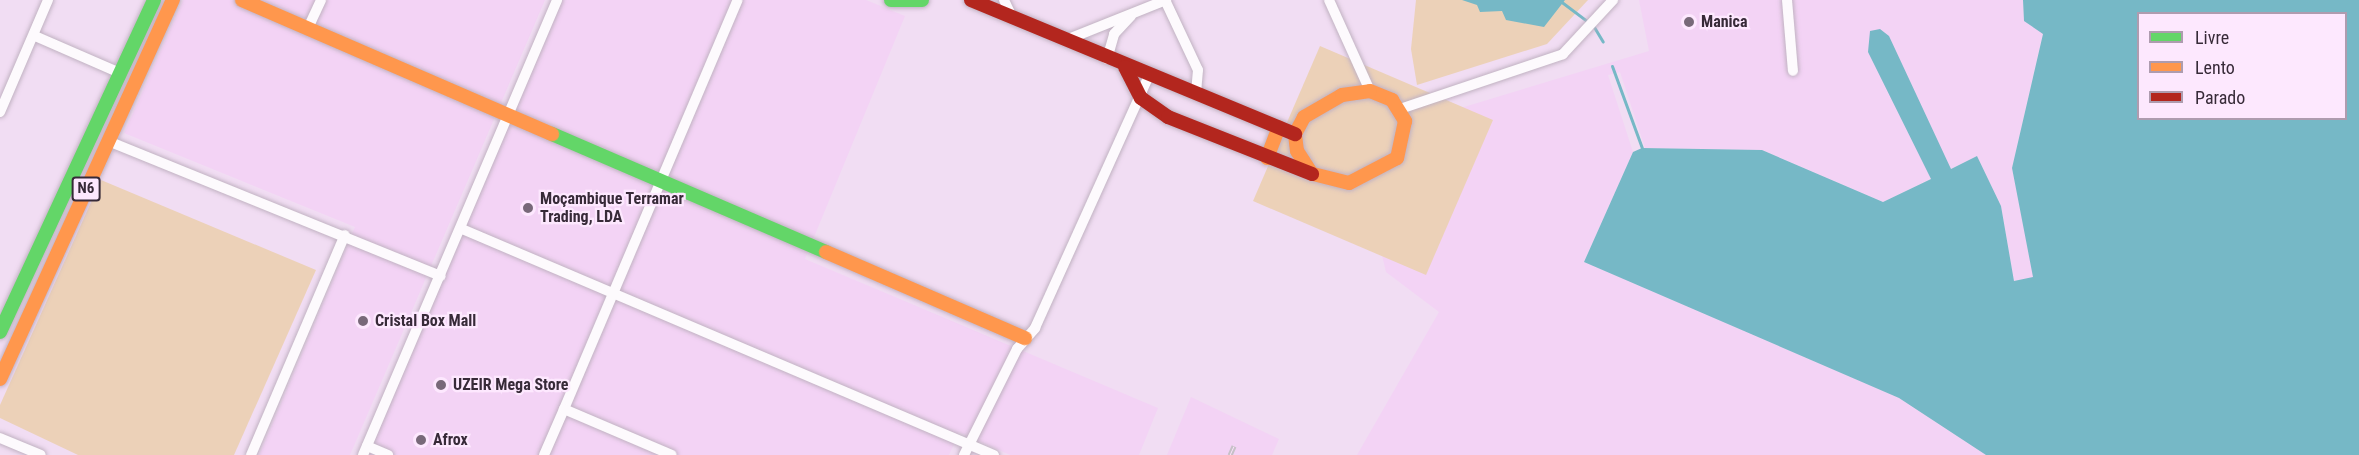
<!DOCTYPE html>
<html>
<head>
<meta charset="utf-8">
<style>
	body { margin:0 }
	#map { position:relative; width:2359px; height:455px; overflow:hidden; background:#f1ddf3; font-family:"Roboto Condensed",sans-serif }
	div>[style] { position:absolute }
	.built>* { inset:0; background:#f3d3f5 }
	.green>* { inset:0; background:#ecd1b8 }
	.water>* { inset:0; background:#76b8c6 }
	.stream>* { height:3px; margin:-1.5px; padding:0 1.5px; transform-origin:1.5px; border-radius:1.5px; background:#76b8c6 }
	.roads { filter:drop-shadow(0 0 2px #c1b2c2) drop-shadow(0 0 2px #c1b2c2) }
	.street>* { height:10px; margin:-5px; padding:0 5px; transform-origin:5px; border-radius:5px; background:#fdfafd }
	.fast>* { height:14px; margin:-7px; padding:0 7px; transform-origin:7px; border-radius:7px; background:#63d668 }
	.slow>* { height:14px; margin:-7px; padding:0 7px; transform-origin:7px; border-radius:7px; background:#ff974d }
	.jam>* { height:14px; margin:-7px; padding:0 7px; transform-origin:7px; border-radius:7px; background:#b3261e }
	.rail>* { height:5px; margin-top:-2.5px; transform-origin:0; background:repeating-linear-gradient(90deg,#fde8fe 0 9px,#c6c1c7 0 18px); box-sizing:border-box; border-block:2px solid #c6c1c7 }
	.dots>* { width:16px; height:16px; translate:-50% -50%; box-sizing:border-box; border:3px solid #fde8fe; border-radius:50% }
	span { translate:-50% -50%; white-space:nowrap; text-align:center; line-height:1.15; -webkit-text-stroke:4.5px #fde8fe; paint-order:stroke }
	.shield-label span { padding:2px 4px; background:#fde8fe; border:2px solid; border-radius:4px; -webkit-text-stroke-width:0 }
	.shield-label { font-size:15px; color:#372a38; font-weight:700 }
	.poi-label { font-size:16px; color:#372a38; font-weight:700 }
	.left { translate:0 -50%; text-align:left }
	.legend { position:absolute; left:2137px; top:12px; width:210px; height:108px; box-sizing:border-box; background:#fde8fe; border:2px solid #ae9caf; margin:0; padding:8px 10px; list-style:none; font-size:18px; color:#372a38 }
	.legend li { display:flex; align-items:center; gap:12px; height:30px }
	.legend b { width:30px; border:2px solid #ae9caf }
</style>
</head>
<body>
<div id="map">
	<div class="built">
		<i style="clip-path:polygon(183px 0,545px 0,350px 455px,259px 455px,355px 227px,124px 133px)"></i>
		<i style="clip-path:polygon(561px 0,866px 0,905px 16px,805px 259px,1158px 408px,1139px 455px,1010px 455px,959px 432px,949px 455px,366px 455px)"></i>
		<i style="clip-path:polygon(1639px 0,2023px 0,2024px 21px,2043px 33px,2012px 168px,2034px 277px,2014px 281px,2001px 206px,1977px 156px,1883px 202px,1762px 150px,1645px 148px,1620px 72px,1608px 75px,1633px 152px,1584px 262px,1899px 398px,1986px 455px,1357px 455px,1439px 312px,1386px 272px,1381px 251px,1421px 120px,1649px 51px)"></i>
		<i style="clip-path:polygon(1191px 397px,1279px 439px,1272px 455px,1167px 455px)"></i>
	</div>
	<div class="green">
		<i style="clip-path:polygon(1416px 0,1588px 0,1547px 44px,1417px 85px,1411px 49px)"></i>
		<i style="clip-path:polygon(1320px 46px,1493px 120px,1426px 275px,1253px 201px)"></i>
		<i style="clip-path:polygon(101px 180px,316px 270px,234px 455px,78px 455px,0 418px,0 405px)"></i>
	</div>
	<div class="water">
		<i style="clip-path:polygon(1462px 0,1565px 0,1544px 27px,1506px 20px,1502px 11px,1480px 12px,1477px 5px)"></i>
		<i style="clip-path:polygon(evenodd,2023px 0,2359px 0,2359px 455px,1986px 455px,1899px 398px,1584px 262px,1633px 152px,1642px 148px,1762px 150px,1883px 202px,1931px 179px,1868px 52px,1870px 31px,1880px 29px,1889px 36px,1951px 169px,1977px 156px,2001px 206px,2014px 281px,2033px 277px,2012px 168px,2043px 34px,2024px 21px,2023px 0,2138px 14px,2346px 14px,2346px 118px,2138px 118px,2138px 14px)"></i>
	</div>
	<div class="stream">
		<i style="left:1559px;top:0;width:38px;rotate:37deg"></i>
		<i style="left:1594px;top:27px;width:17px;rotate:59deg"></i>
		<i style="left:1612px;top:66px;width:87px;rotate:69.9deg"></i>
	</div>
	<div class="roads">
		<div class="street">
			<i style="left:1004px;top:0;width:19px;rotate:65deg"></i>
			<i style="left:1165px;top:0;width:77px;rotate:64.8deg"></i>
			<i style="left:1198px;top:70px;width:24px;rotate:95deg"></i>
			<i style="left:1329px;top:0;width:100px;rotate:65.7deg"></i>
			<i style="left:1787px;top:0;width:71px;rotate:85.2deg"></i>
			<i style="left:308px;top:28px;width:31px;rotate:-65deg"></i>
			<i style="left:35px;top:36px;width:93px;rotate:23.5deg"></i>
			<i style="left:1066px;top:40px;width:108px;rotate:-21.8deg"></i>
			<i style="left:1107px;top:59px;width:26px;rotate:-74deg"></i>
			<i style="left:1114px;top:34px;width:25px;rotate:-47deg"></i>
			<i style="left:1400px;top:109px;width:172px;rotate:-18.6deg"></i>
			<i style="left:1563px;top:54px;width:74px;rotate:-47.2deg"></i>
			<i style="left:0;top:112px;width:122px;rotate:-66.8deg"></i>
			<i style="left:108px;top:141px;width:359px;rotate:22.1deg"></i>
			<i style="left:462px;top:229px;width:578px;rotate:23.02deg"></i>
			<i style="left:564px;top:409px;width:444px;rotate:-67deg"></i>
			<i style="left:0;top:438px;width:44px;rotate:22.5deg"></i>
			<i style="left:367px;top:446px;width:23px;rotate:23deg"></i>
			<i style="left:251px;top:455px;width:239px;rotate:-66.9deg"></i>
			<i style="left:363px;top:455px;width:495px;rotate:-66.9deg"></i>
			<i style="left:544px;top:455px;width:50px;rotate:-66.5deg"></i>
			<i style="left:564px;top:409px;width:117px;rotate:23.1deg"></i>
			<i style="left:964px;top:455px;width:119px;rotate:-63.4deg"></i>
			<i style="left:1017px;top:349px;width:28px;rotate:-49deg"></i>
			<i style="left:1035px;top:328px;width:277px;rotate:-65.7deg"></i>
		</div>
		<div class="fast">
			<i style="left:891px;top:0;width:31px"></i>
			<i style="left:552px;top:134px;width:298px;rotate:23.3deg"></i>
			<i style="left:0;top:332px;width:366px;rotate:-65.1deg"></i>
		</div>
		<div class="slow">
			<i style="left:242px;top:0;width:338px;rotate:23.4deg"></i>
			<i style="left:1370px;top:91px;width:24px;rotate:22deg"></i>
			<i style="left:1392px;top:100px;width:25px;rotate:58deg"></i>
			<i style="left:1405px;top:121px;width:38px;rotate:102deg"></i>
			<i style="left:1397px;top:158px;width:54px;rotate:152.5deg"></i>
			<i style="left:1349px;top:183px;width:38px;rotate:-166deg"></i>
			<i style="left:1312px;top:174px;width:27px;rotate:-123deg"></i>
			<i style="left:1297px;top:151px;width:17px;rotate:-97deg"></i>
			<i style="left:1295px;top:134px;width:19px;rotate:-62deg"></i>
			<i style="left:1304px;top:117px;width:44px;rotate:-30.1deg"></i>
			<i style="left:1342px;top:95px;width:28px;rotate:-8deg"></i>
			<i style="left:1267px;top:158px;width:33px;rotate:-69deg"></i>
			<i style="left:826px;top:252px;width:217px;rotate:23.4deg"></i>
			<i style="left:0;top:379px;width:417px;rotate:-65.5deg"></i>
		</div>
		<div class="jam">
			<i style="left:971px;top:0;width:351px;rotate:22.5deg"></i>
			<i style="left:1125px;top:67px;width:35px;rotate:63deg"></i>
			<i style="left:1141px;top:98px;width:33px;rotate:35deg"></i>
			<i style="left:1168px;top:117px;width:155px;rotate:21.6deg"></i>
		</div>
	</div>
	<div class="rail">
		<i style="left:1230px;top:455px;width:10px;rotate:-66deg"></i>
	</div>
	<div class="dots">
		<i style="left:1689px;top:22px;background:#786979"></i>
		<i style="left:528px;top:208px;background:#786979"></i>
		<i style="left:363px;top:321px;background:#786979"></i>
		<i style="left:441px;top:385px;background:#786979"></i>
		<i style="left:421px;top:440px;background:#786979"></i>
	</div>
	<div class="shield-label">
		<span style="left:86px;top:189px">N6</span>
	</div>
	<div class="poi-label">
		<span class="left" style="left:1701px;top:22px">Manica</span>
		<span class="left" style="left:540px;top:208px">Moçambique Terramar<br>Trading, LDA</span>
		<span class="left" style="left:375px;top:321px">Cristal Box Mall</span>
		<span class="left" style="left:453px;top:385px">UZEIR Mega Store</span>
		<span class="left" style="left:433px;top:440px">Afrox</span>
	</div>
	<ul class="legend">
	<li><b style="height:8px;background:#63d668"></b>Livre</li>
	<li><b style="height:8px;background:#ff974d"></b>Lento</li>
	<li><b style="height:8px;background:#b3261e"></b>Parado</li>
	</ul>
</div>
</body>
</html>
